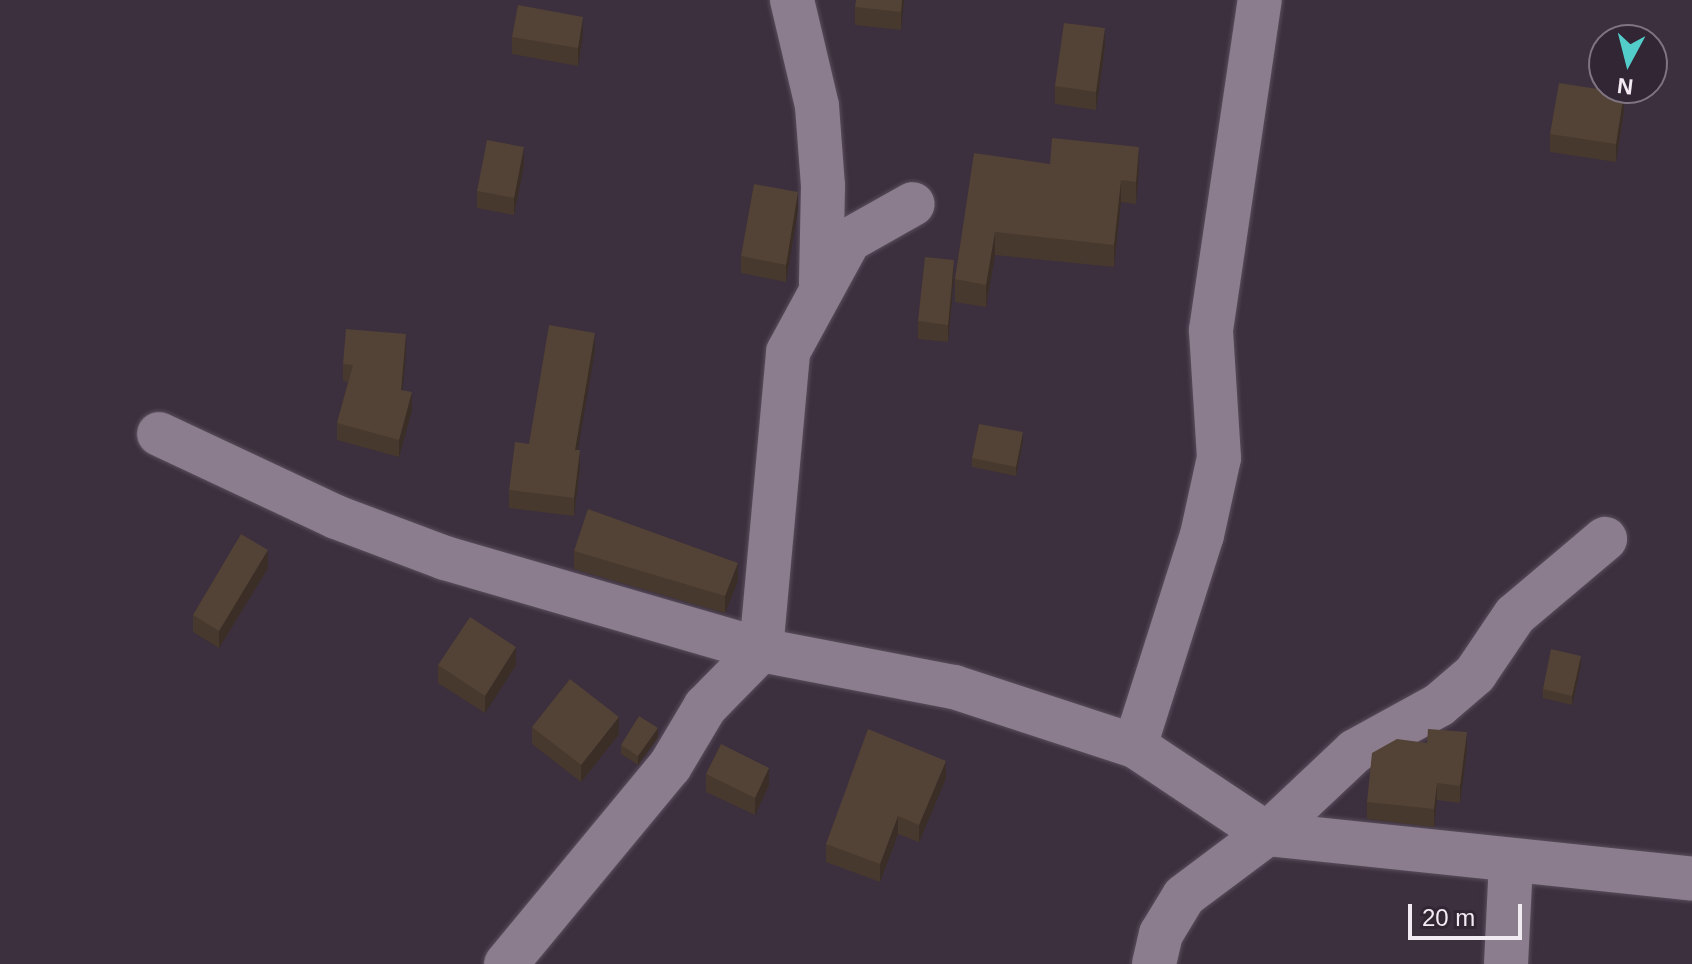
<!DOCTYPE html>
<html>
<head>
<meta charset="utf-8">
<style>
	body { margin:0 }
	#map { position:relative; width:1692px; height:964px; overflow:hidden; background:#3c2f3e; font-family:Arial,sans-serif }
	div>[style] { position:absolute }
	.roads { filter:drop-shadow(0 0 2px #594e5b) drop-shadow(0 0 2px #594e5b) }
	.minor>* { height:44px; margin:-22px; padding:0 22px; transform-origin:22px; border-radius:22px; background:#8c7d8e }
	.wall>* { inset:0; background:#47392e }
	.shaded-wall>* { inset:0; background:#3a2e26 }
	.building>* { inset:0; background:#534236 }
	span { translate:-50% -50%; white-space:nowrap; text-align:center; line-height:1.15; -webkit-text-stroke:6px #322534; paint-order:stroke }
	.north { position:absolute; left:1588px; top:24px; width:80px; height:80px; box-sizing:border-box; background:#322534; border:2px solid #7f7481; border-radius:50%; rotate:187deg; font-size:22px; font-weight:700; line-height:32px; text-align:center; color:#f3ebf4 }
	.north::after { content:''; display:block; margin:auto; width:28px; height:36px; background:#53cdc9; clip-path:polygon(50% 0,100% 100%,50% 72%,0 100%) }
	.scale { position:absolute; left:1408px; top:904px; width:114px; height:36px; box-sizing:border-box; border:4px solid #f3ebf4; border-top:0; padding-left:10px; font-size:24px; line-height:28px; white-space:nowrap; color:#f3ebf4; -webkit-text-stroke:6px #322534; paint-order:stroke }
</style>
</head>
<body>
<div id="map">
	<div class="roads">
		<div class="minor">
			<i style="left:792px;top:0;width:109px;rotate:76.7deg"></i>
			<i style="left:817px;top:106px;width:80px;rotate:85.7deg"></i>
			<i style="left:823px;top:186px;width:97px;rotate:91.2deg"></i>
			<i style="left:159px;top:434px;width:195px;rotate:25.1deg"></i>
			<i style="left:336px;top:517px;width:116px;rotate:20.6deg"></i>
			<i style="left:445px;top:558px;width:329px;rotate:16.2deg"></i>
			<i style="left:761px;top:650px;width:299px;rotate:-84.8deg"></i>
			<i style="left:788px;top:352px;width:128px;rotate:-61.4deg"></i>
			<i style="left:849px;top:240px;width:73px;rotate:-29.4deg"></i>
			<i style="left:1135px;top:746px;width:221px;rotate:-72.4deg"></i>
			<i style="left:1202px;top:535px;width:79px;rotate:-77.6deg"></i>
			<i style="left:1219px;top:458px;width:128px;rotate:-93.6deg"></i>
			<i style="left:1211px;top:330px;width:334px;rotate:-81.6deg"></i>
			<i style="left:506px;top:964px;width:257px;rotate:-50.4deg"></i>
			<i style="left:670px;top:766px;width:69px;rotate:-59.3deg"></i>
			<i style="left:705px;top:707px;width:80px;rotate:-45.5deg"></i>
			<i style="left:761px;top:650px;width:197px;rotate:10.9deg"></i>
			<i style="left:954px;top:687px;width:190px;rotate:18.1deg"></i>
			<i style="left:1135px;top:746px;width:159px;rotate:33.7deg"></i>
			<i style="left:1267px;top:834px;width:427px;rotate:6deg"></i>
			<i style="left:1154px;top:964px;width:31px;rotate:-77deg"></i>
			<i style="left:1161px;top:934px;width:44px;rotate:-58.8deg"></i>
			<i style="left:1184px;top:896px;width:104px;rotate:-36.8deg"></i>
			<i style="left:1267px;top:834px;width:121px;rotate:-43.3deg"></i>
			<i style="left:1355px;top:751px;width:96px;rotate:-28.7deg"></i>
			<i style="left:1439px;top:705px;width:48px;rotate:-40.7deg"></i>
			<i style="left:1475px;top:674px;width:71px;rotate:-55.9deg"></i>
			<i style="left:1515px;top:615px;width:118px;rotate:-40.2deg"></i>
			<i style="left:1506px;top:964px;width:104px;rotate:-87.2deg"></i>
		</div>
	</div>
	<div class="wall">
		<i style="clip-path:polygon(904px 0,901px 30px,855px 25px,855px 7px)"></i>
		<i style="clip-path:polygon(583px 35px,578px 66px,512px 54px,512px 37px)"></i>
		<i style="clip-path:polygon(1105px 46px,1096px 110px,1055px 104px,1055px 86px)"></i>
		<i style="clip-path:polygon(1624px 111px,1616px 162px,1550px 152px,1550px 134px)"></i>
		<i style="clip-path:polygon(1050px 164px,1139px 169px,1136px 204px,1121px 202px,1114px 267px,995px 255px,986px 307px,955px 302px,955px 279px)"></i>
		<i style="clip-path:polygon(524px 165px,514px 215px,477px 208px,477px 191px)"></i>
		<i style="clip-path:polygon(798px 209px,786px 282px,741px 273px,741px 256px)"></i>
		<i style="clip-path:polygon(954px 278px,948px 342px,918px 339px,918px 321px)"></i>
		<i style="clip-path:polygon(595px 350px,577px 450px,580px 468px,574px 516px,509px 508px,509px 490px,529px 444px)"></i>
		<i style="clip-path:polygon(406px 352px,402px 390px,412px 410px,399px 457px,337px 440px,337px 423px,348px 382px,343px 381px,343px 364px)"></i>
		<i style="clip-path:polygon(1023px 441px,1016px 476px,972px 467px,972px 458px)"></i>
		<i style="clip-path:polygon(574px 551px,738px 580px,725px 613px,574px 569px)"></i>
		<i style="clip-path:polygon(268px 568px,219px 648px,193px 632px,193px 615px)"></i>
		<i style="clip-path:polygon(438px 665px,516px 665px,485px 713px,438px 683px)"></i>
		<i style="clip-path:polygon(1581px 665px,1572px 705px,1543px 698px,1543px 689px)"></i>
		<i style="clip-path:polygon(532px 727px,619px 734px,581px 782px,532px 744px)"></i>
		<i style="clip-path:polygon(658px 737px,638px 765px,621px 754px,621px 745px)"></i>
		<i style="clip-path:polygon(1467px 750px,1460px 803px,1437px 800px,1434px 827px,1367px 819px,1367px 802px)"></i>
		<i style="clip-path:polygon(706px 774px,769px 785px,755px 815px,706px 792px)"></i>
		<i style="clip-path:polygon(946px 778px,919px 842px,898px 834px,880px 882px,826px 862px,826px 844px)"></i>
	</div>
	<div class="shaded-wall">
		<i style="clip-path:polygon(902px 0,904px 0,901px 30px,901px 12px)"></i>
		<i style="clip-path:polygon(583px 17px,583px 35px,578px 66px,578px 48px)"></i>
		<i style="clip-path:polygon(1105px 28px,1105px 46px,1096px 110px,1096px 92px)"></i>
		<i style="clip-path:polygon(1624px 93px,1624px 111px,1616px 162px,1616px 144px)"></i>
		<i style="clip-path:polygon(524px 147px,524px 165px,514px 215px,514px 198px)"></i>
		<i style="clip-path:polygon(1139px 147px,1139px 169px,1136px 204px,1136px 182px)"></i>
		<i style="clip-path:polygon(1121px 180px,1121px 202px,1114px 267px,1114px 245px)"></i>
		<i style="clip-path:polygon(798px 192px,798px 209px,786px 282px,786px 265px)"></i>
		<i style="clip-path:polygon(995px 232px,995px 255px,986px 307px,986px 285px)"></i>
		<i style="clip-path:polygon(954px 260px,954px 278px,948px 342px,948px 325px)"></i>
		<i style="clip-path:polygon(595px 333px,595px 350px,575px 467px,575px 450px)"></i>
		<i style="clip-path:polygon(406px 334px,406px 352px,401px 407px,401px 390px)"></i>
		<i style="clip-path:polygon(412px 392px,412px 410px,399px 457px,399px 440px)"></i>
		<i style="clip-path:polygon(1023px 432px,1023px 441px,1016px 476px,1016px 467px)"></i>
		<i style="clip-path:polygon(580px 450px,580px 468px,574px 516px,574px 498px)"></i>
		<i style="clip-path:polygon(268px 550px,268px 568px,219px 648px,219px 631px)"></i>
		<i style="clip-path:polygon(738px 563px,738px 580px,725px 613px,725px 596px)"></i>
		<i style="clip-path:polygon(516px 647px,516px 665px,485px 713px,485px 696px)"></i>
		<i style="clip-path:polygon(1581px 656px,1581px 665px,1572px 705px,1572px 696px)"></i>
		<i style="clip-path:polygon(619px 717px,619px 734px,581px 782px,581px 765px)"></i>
		<i style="clip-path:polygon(658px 728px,658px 737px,638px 765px,638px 756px)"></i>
		<i style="clip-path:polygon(1467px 732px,1467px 750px,1460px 803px,1460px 786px)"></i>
		<i style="clip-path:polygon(946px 761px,946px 778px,919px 842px,919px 825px)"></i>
		<i style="clip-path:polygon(769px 768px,769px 785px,755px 815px,755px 798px)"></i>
		<i style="clip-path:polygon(1437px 783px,1437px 800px,1434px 827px,1434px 809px)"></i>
		<i style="clip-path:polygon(898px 816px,898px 834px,880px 882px,880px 864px)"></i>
	</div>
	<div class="building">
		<i style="clip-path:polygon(856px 0,902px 0,901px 12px,855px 7px)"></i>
		<i style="clip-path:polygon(518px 5px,583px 17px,578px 48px,512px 37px)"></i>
		<i style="clip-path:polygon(1064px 23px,1105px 28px,1096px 92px,1055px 86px)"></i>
		<i style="clip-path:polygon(1559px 83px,1624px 93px,1616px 144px,1550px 134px)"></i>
		<i style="clip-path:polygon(1052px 138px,1139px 147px,1136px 182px,1121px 180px,1114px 245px,995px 232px,986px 285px,955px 279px,974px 153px,1050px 164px)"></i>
		<i style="clip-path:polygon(487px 140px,524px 147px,514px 198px,477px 191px)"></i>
		<i style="clip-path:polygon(754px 184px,798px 192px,786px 265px,741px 256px)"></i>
		<i style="clip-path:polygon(925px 257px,954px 260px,948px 325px,918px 321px)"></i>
		<i style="clip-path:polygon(549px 325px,595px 333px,575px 450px,580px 450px,574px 498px,509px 490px,515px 442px,529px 444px)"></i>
		<i style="clip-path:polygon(346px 329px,406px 334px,401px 390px,412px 392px,399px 440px,337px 423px,353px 365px,343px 364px)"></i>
		<i style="clip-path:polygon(979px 424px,1023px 432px,1016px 467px,972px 458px)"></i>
		<i style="clip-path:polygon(588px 509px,738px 563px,725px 596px,574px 551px)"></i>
		<i style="clip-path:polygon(241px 534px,268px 550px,219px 631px,193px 615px)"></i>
		<i style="clip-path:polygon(470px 617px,516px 647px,485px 696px,438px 665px)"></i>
		<i style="clip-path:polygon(1551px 649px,1581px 656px,1572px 696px,1543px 689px)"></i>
		<i style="clip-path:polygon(570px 679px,619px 717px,581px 765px,532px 727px)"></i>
		<i style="clip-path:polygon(639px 716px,658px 728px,638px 756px,621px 745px)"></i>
		<i style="clip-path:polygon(868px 729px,946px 761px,919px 825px,898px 816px,880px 864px,826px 844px)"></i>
		<i style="clip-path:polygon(1428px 729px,1467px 732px,1460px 786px,1437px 783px,1434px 809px,1367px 802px,1372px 753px,1397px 739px,1427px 743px)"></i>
		<i style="clip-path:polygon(721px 744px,769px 768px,755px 798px,706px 774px)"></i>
	</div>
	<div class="north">N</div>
	<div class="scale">20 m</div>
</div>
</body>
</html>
